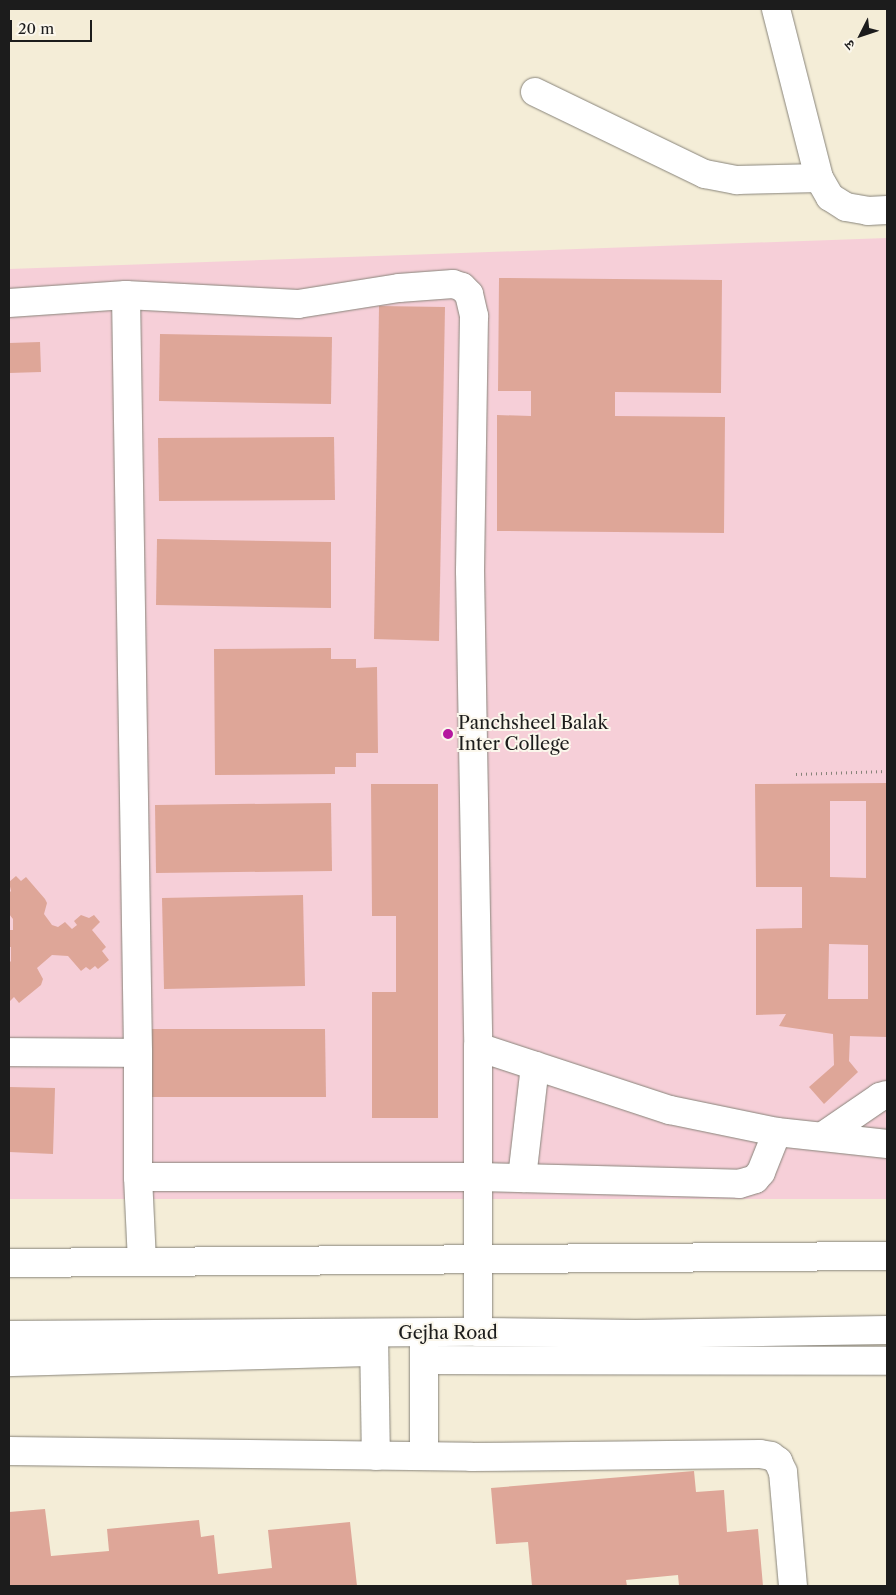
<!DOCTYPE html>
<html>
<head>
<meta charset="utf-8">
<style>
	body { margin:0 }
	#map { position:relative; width:896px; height:1595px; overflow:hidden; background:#f4edd7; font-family:"Libre Caslon Text","Noto Serif Devanagari",serif }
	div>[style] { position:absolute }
	.built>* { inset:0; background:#f6cfd8 }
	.building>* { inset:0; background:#dea698 }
	.path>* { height:3px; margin-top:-1.5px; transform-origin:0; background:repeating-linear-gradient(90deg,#88847a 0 1px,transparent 0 5px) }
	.roads { filter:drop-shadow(0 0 1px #88847a) drop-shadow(0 0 1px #88847a) }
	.minor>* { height:28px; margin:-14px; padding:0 14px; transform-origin:14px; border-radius:14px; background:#fff }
	.dots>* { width:14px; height:14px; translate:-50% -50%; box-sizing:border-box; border:2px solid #fbf7ec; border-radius:50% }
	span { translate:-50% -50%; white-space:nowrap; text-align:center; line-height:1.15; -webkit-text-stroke:4px #fbf7ec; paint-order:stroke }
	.poi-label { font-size:18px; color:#1c1c1c }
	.left { translate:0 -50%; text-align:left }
	.street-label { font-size:18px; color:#1c1c1c }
	.frame { position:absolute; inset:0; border:10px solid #1c1c1c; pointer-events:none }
	.north { position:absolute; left:836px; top:10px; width:50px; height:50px; -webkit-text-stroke:4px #fbf7ec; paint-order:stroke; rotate:229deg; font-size:14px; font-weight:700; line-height:20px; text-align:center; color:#1c1c1c }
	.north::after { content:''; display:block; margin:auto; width:18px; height:22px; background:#1c1c1c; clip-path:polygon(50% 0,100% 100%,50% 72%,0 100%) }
	.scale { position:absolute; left:10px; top:20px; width:82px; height:22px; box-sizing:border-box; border:2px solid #1c1c1c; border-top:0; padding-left:6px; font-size:15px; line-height:18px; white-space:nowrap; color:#1c1c1c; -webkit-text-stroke:4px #fbf7ec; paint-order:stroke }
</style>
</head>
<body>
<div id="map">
	<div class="built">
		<i style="clip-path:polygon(887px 238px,887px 1199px,9px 1199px,9px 269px)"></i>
	</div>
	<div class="building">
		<i style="clip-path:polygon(499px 278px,722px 280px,721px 393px,615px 392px,615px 416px,725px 417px,724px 533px,497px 531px,497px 415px,531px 416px,531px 391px,498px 391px)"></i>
		<i style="clip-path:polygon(379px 306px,445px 307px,439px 641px,374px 639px)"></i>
		<i style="clip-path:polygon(160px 334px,332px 337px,331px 404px,159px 401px)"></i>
		<i style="clip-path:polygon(40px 342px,41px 372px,9px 373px,9px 343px)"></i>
		<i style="clip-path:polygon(334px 437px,335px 500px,159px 501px,158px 438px)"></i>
		<i style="clip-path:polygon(157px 539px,331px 542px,331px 608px,156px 605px)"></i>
		<i style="clip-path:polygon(331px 648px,331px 659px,356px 659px,356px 668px,377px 667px,378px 753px,356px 753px,356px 767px,335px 767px,335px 774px,215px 775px,214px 649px)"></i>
		<i style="clip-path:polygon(evenodd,887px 783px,887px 1037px,850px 1036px,849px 1061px,858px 1072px,824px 1104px,809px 1087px,834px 1065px,833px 1034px,779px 1026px,786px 1014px,756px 1015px,756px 929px,802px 928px,802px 887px,756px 887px,755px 784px,887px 783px,830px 801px,866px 801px,866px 878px,830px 877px,830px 801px,887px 783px,829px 944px,868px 945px,868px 999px,828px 999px,829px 944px)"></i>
		<i style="clip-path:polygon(371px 784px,438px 784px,438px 1118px,372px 1118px,372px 992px,396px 992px,396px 916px,372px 916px)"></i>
		<i style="clip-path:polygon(331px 803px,332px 871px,156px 873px,155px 805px)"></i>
		<i style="clip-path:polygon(16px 876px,21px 881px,26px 877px,45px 899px,47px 903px,44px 914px,52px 925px,58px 927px,65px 922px,72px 929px,77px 925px,74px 921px,81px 915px,89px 918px,94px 915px,100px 922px,92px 930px,106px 947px,102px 951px,109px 960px,98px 969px,95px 966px,90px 970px,86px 967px,81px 971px,68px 956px,52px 955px,37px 968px,43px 979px,41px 985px,19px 1003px,14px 997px,9px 1002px,9px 963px,11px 961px,11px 947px,9px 947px,9px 930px,13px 930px,13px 919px,9px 914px,9px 893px,11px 891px,9px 882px)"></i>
		<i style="clip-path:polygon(303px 895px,305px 986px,164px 989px,162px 898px)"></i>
		<i style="clip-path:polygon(149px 1029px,325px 1029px,326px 1097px,150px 1097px)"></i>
		<i style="clip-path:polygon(9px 1087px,55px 1088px,53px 1154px,9px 1152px)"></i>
		<i style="clip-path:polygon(694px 1471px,696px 1492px,724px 1490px,727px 1532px,758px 1529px,763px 1586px,679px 1586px,678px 1575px,626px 1580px,627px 1586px,532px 1586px,528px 1542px,496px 1544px,491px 1488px)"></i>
		<i style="clip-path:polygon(45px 1509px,51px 1556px,109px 1551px,107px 1529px,199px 1520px,201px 1537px,214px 1535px,218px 1574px,272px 1568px,268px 1530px,350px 1522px,357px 1586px,9px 1586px,9px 1512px)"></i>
	</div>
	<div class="path">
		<i style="left:796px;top:774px;width:91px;rotate:-1.9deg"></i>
	</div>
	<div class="roads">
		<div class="minor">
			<i style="left:776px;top:9px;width:174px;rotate:75.7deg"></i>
			<i style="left:819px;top:178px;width:22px;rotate:60deg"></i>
			<i style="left:830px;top:197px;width:19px;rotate:32deg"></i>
			<i style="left:846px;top:207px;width:22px;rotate:10deg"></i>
			<i style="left:868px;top:211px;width:19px;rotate:-3deg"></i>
			<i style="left:535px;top:92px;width:189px;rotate:25.8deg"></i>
			<i style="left:705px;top:174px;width:33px;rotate:11deg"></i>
			<i style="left:737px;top:180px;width:82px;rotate:-1.4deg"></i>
			<i style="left:126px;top:295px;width:758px;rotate:89.09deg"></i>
			<i style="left:138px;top:1053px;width:124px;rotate:90deg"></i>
			<i style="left:138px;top:1177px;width:85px;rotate:87.3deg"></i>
			<i style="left:9px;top:303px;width:117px;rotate:-3.9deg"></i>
			<i style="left:126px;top:295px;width:172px;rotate:3deg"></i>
			<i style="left:298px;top:304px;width:102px;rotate:-9deg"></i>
			<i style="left:399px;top:288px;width:54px;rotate:-4.2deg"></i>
			<i style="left:453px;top:284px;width:9px;rotate:18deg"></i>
			<i style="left:462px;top:287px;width:10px;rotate:45deg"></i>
			<i style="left:469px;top:294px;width:23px;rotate:77deg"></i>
			<i style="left:474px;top:316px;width:255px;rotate:90.9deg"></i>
			<i style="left:470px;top:571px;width:476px;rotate:89deg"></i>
			<i style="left:478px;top:1047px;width:285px;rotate:90deg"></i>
			<i style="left:478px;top:1047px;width:202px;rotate:18.2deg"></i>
			<i style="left:670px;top:1110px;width:109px;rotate:11.6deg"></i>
			<i style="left:777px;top:1132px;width:111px;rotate:6.2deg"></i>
			<i style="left:9px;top:1052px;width:129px;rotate:0.4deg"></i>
			<i style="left:823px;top:1136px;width:69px;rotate:-34.4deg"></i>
			<i style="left:880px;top:1097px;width:7px;rotate:-16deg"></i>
			<i style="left:138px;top:1177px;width:341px"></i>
			<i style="left:479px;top:1177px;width:260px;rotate:1.5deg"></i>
			<i style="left:739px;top:1184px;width:17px;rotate:-17deg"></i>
			<i style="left:755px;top:1179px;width:9px;rotate:-49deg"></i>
			<i style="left:761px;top:1172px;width:43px;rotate:-68.2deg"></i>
			<i style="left:522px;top:1178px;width:113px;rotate:-83.4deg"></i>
			<i style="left:9px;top:1263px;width:878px;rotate:-0.46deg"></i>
			<i style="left:9px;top:1335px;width:469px;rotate:-0.4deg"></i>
			<i style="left:478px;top:1332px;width:158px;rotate:0.7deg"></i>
			<i style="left:636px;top:1334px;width:251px;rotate:-0.9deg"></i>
			<i style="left:374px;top:1335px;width:121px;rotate:89.1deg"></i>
			<i style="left:424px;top:1360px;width:463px;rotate:0.1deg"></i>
			<i style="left:9px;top:1362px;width:364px;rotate:-1.6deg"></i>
			<i style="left:9px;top:1451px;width:462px;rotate:0.7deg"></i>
			<i style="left:471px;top:1457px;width:289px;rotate:-0.6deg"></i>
			<i style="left:760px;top:1454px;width:11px;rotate:10deg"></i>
			<i style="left:771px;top:1456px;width:9px;rotate:36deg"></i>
			<i style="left:778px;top:1461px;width:12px;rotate:66deg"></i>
			<i style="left:783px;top:1472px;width:114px;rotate:85deg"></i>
			<i style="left:424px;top:1456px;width:113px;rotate:-90deg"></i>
		</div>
	</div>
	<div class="dots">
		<i style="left:448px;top:734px;background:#b5179e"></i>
	</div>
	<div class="poi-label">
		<span class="left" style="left:458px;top:734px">Panchsheel Balak<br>Inter College</span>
	</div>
	<div class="street-label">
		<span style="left:448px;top:1333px">Gejha Road</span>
	</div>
	<div class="frame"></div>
	<div class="north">उ</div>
	<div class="scale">20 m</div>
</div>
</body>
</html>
